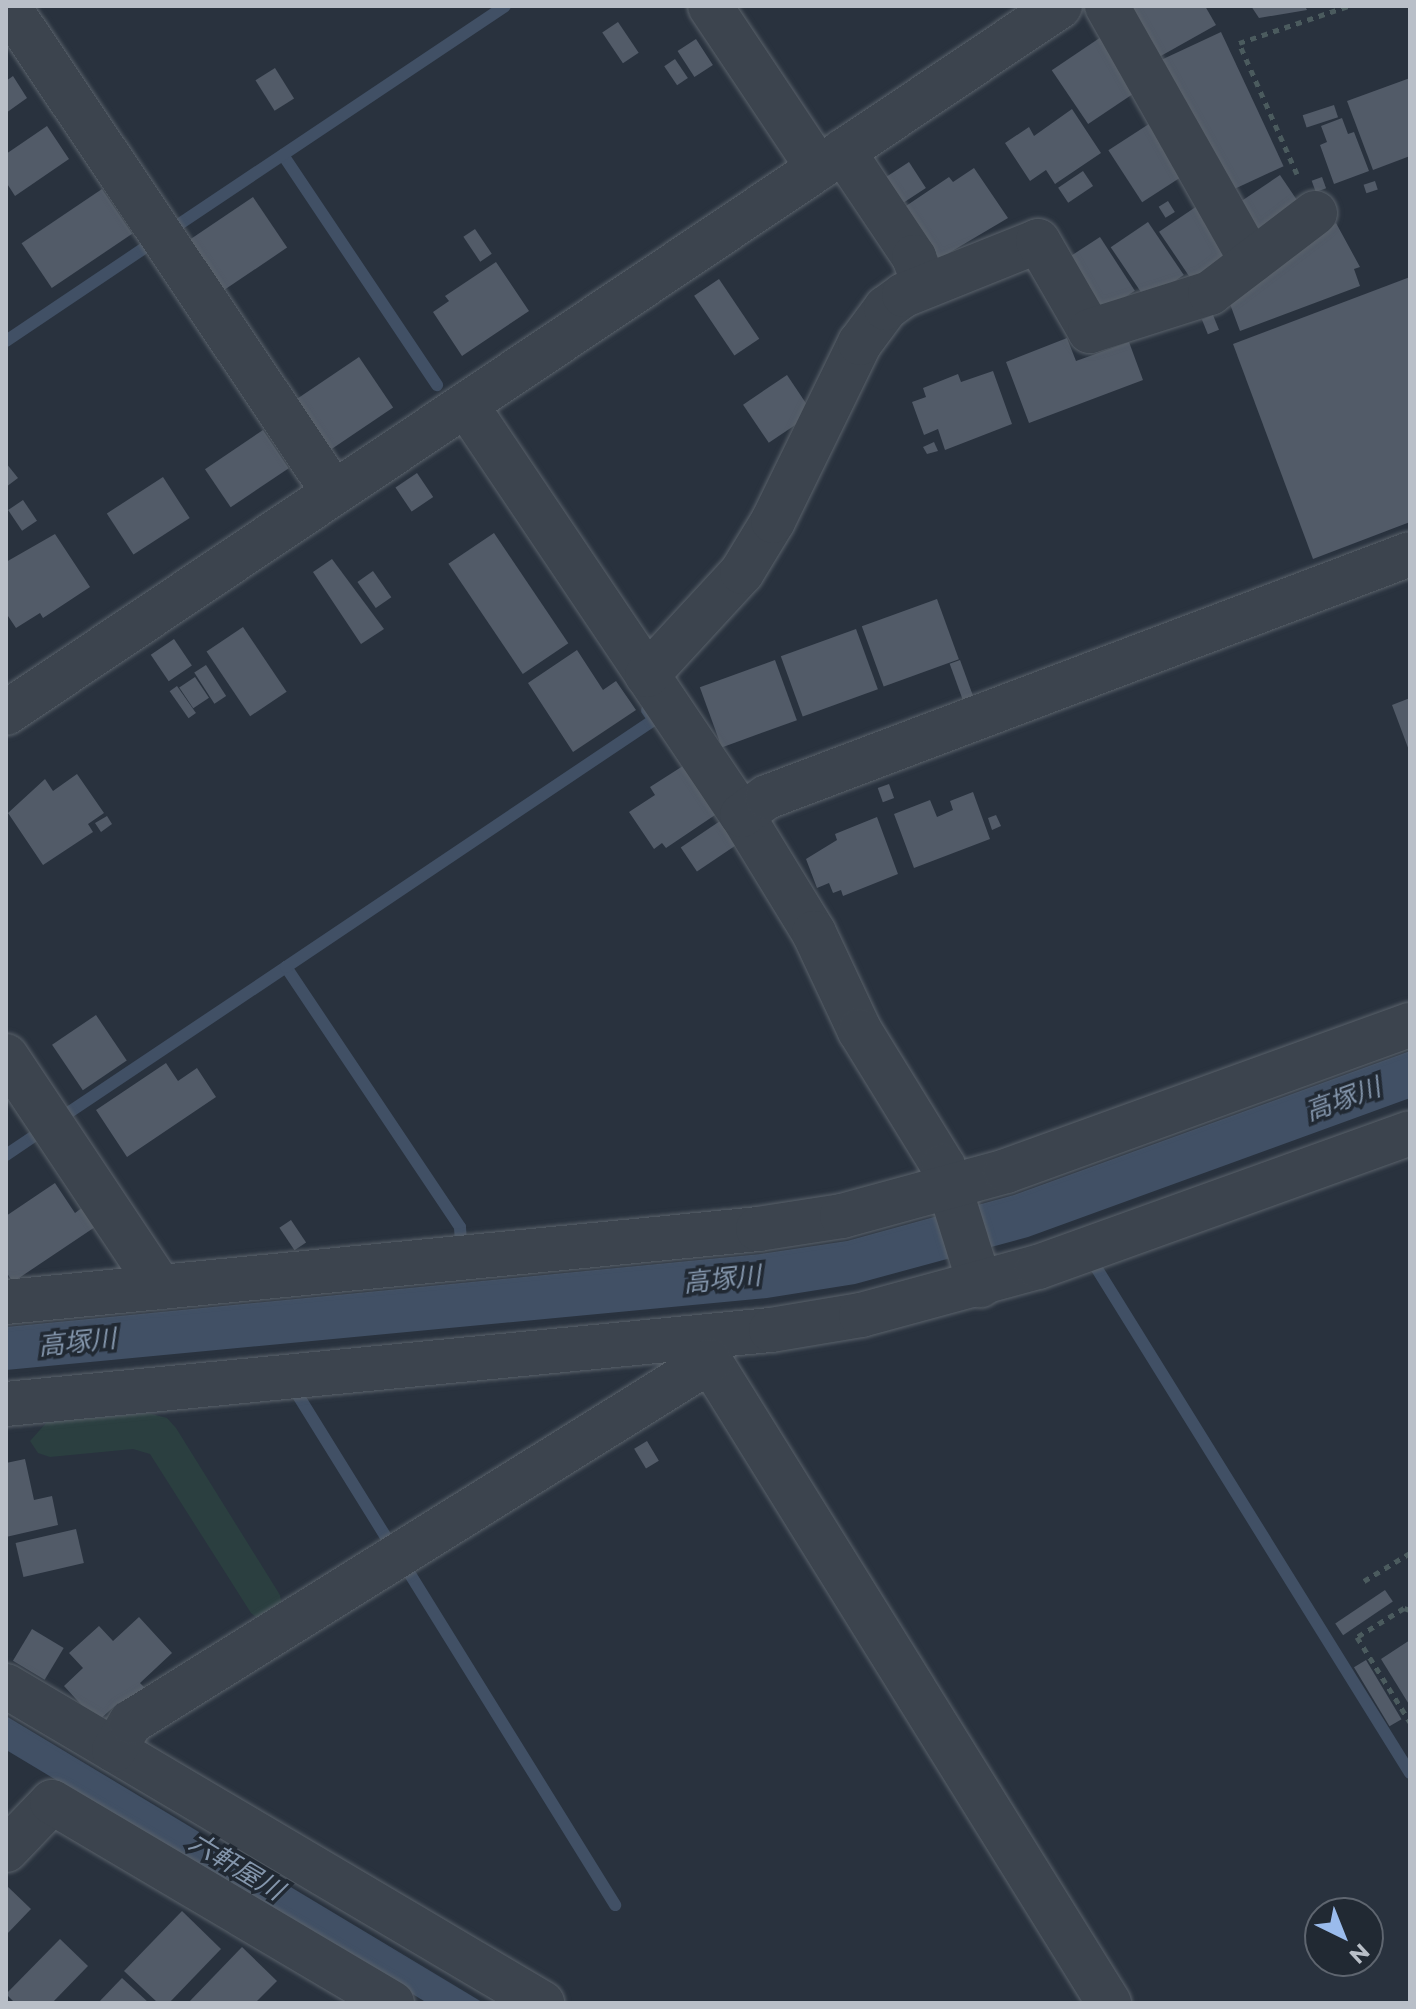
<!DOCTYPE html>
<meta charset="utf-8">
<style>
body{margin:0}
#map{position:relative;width:1416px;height:2009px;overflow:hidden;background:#29323e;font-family:Montserrat,"Noto Sans JP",sans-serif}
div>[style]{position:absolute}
.green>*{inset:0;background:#2b3f40}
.water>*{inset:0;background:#415065;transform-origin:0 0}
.stream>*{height:12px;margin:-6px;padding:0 6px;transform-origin:6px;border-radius:6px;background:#415065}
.building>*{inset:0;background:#525b68;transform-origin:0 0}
.path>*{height:5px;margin-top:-2.5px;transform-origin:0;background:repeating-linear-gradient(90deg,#4b5b5e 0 6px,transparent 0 12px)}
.roads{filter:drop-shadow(0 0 2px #5a626b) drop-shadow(0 0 2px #5a626b)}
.minor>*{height:44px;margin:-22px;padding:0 22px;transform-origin:22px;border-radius:22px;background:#3c444e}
.tertiary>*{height:44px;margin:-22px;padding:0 22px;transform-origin:22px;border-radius:22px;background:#3c444e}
span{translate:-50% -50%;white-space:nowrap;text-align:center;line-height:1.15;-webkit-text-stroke:7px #212933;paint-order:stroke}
.water-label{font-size:26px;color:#8496ac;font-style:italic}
.frame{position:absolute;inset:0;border:8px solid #b9bfc8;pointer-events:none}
.north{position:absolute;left:1304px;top:1897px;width:80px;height:80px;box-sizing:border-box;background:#212933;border:2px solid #5e656f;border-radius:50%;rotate:137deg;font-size:22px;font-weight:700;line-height:32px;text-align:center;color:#b9bfc8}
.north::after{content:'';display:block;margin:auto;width:28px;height:36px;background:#9abbec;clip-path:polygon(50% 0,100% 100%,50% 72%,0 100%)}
</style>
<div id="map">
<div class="green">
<div style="clip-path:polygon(148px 1413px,167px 1418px,176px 1428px,280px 1595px,282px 1608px,261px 1621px,251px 1613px,150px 1454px,133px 1449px,50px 1457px,38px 1453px,30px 1441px,47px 1422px)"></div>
</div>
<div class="water">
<div style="clip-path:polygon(1410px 1051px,1410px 1098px,1028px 1237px,855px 1284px,767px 1298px,6px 1370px,6px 1327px,761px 1254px,847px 1241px,1014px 1195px)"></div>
<div style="left:6px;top:1716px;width:564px;height:29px;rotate:31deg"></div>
</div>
<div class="stream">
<div style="left:283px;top:155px;width:277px;rotate:56.2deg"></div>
<div style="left:175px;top:227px;width:397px;rotate:-33.8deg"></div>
<div style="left:6px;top:341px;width:172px;rotate:-33.9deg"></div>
<div style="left:65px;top:1115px;width:266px;rotate:-33.8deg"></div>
<div style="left:6px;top:1155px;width:40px;rotate:-34deg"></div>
<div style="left:461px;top:1242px;width:15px;rotate:-94deg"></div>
<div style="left:460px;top:1227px;width:313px;rotate:-123.8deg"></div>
<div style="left:286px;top:967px;width:443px;rotate:-33.9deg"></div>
<div style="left:654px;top:720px;width:12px;rotate:-125deg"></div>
<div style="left:1094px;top:1264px;width:599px;rotate:58.17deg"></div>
<div style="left:296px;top:1392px;width:180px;rotate:58.2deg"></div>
<div style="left:405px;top:1566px;width:399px;rotate:58.2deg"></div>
</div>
<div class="building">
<div style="clip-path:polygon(1123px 6px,1205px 6px,1216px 25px,1159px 57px)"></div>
<div style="clip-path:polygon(1251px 6px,1305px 6px,1307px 10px,1259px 18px)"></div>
<div style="left:618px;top:22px;width:37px;height:19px;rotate:56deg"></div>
<div style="left:1221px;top:32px;width:148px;height:68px;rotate:65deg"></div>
<div style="left:1104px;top:35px;width:65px;height:63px;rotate:56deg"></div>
<div style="left:696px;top:39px;width:31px;height:22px;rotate:57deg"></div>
<div style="left:675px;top:59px;width:23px;height:13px;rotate:56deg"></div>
<div style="left:275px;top:68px;width:36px;height:23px;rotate:58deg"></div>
<div style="clip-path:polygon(13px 76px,27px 98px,6px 113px,6px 81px)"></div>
<div style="clip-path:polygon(1410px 78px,1410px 156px,1373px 170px,1347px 101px)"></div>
<div style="left:1334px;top:105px;width:13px;height:33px;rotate:72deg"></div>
<div style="clip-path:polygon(1072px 109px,1101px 153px,1055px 184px,1046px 170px,1030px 181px,1005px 143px,1029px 127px,1034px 136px)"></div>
<div style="clip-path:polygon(1342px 118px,1348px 134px,1354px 132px,1369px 171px,1334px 184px,1320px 145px,1327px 142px,1321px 126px)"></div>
<div style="left:1152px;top:122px;width:62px;height:52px;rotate:57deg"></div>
<div style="clip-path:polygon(47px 126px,69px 159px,15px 196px,6px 182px,6px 154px)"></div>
<div style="left:909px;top:162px;width:31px;height:31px;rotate:57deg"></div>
<div style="clip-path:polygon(974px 168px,1008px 218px,937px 260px,903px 208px,949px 177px,953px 182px)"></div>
<div style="left:1083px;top:171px;width:18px;height:30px;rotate:56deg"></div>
<div style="left:1280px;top:175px;width:36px;height:54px;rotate:56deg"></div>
<div style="left:1322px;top:177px;width:12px;height:11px;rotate:70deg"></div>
<div style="left:1375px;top:181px;width:9px;height:12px;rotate:72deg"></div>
<div style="left:102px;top:189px;width:54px;height:97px;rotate:56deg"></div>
<div style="left:253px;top:197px;width:61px;height:76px;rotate:56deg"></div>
<div style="left:1168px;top:201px;width:13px;height:11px;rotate:58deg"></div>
<div style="left:1203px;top:202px;width:65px;height:53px;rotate:56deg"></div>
<div style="left:1148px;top:222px;width:64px;height:45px;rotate:56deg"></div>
<div style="clip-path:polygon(1336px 223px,1360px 267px,1354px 269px,1360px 286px,1240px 331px,1230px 304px)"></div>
<div style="left:475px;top:229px;width:30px;height:14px;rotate:56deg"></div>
<div style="left:1100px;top:237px;width:64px;height:45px;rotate:57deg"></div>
<div style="clip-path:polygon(496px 262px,529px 311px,462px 356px,433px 312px,449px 301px,445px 296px)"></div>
<div style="clip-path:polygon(1410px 277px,1410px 522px,1313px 559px,1233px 344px)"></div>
<div style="left:719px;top:279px;width:72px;height:30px;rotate:56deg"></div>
<div style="left:1213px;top:315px;width:16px;height:12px;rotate:68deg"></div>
<div style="clip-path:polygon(1067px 338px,1076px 361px,1129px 342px,1143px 380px,1029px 423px,1006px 362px)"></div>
<div style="left:359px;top:357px;width:61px;height:75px;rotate:56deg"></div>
<div style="clip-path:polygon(993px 371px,1012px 424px,945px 450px,938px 429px,924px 435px,912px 402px,926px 397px,923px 388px,958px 374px,961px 382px)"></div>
<div style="left:787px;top:375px;width:46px;height:53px;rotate:56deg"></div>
<div style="left:263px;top:430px;width:46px;height:70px;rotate:56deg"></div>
<div style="clip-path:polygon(934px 442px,938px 451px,927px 454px,923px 447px)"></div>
<div style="clip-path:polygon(6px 463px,18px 478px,6px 487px)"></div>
<div style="left:417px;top:473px;width:29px;height:26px;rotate:56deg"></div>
<div style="left:163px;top:477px;width:49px;height:67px;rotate:57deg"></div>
<div style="left:23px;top:500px;width:25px;height:18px;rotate:56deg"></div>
<div style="left:494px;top:533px;width:133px;height:55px;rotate:56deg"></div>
<div style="clip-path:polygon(55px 534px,90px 587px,43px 618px,40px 613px,16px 628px,6px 613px,6px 562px)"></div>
<div style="clip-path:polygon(332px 559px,384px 629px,361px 644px,313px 572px)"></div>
<div style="left:373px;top:571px;width:32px;height:19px;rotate:55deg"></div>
<div style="left:937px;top:599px;width:64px;height:80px;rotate:70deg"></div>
<div style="left:243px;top:627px;width:78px;height:44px;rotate:56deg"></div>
<div style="left:856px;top:629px;width:64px;height:80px;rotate:70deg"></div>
<div style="left:174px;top:639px;width:32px;height:28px;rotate:56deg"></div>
<div style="clip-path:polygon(577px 650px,603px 690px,616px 681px,636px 710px,573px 752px,528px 683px)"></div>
<div style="left:775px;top:660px;width:64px;height:80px;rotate:70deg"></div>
<div style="left:960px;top:660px;width:38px;height:11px;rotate:70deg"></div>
<div style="left:206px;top:665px;width:37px;height:14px;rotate:57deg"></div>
<div style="left:195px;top:677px;width:25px;height:19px;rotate:56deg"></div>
<div style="left:177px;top:686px;width:33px;height:9px;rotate:55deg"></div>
<div style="clip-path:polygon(1410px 698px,1410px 753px,1392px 705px)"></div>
<div style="clip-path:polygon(686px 764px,718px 813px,666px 848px,662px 843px,654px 849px,629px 812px,655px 795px,650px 787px)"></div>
<div style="clip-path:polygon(77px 774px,104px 813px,88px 824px,93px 832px,43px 865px,8px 813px,45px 779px,53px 791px)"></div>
<div style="left:889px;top:784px;width:15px;height:12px;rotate:70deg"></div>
<div style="clip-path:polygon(973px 792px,990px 839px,914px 868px,894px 814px,930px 800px,937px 817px,953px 810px,950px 801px)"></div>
<div style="clip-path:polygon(996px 815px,1001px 826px,992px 830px,988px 818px)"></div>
<div style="clip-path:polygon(107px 816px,112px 824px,101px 832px,95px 823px)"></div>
<div style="clip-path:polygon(877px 817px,898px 874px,843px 896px,841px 890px,833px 893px,829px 883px,817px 888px,806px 859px,837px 840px,835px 834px)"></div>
<div style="left:723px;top:819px;width:29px;height:51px;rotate:56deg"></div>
<div style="left:96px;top:1015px;width:55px;height:53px;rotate:56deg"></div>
<div style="clip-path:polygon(166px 1063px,178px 1081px,197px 1068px,216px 1097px,127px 1157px,96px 1110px)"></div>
<div style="clip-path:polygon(55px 1183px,75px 1213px,83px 1207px,95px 1227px,13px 1282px,6px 1272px,6px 1216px)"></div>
<div style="left:291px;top:1220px;width:27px;height:14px;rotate:56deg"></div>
<div style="left:647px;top:1441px;width:23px;height:15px;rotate:59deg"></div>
<div style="clip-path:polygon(25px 1459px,34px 1500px,52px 1496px,58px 1525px,6px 1537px,6px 1463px)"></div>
<div style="left:76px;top:1529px;width:35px;height:62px;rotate:77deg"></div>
<div style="left:1385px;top:1590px;width:14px;height:60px;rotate:56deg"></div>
<div style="clip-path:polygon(139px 1617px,172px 1653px,140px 1683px,146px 1689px,124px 1710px,118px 1703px,97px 1722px,64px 1686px,83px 1668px,69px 1653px,99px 1626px,113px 1641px)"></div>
<div style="left:32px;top:1629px;width:37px;height:37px;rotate:31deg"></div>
<div style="clip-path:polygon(1410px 1640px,1410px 1706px,1381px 1659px)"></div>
<div style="left:1366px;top:1660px;width:69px;height:14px;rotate:59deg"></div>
<div style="clip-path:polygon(6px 1885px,31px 1909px,6px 1935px)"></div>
<div style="clip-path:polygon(182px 1911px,221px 1949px,169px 2003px,158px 2003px,124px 1971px)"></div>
<div style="clip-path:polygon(60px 1939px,88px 1966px,52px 2003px,15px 2003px,6px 1994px)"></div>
<div style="clip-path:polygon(242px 1947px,277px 1981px,255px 2003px,188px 2003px)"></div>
<div style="clip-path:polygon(122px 1978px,149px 2003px,98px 2003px)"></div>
</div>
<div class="path">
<div style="left:1297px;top:174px;width:143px;rotate:-113.9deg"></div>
<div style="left:1239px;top:43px;width:115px;rotate:-18.7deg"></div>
<div style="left:1364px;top:1581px;width:54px;rotate:-31.3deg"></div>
<div style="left:1410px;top:1610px;width:6px;rotate:-162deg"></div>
<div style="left:1404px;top:1608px;width:55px;rotate:148.3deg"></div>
<div style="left:1357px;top:1637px;width:100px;rotate:58.1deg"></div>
</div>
<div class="roads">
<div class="minor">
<div style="left:8px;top:6px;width:586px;rotate:56.2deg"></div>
<div style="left:710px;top:6px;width:195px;rotate:56.3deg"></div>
<div style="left:1107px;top:6px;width:293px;rotate:60.5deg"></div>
<div style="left:843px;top:151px;width:128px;rotate:56.2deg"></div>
<div style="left:914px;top:257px;width:29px;rotate:70deg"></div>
<div style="left:466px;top:405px;width:494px;rotate:56.1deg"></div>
<div style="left:742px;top:815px;width:138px;rotate:58.6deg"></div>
<div style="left:814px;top:933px;width:108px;rotate:64.9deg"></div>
<div style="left:860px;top:1031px;width:158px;rotate:58.4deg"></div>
<div style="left:943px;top:1166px;width:125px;rotate:72.7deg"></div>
<div style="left:647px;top:675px;width:140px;rotate:-47.3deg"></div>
<div style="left:742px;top:572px;width:60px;rotate:-58.7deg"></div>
<div style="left:773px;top:521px;width:198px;rotate:-64deg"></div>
<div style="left:860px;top:343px;width:44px;rotate:-53.4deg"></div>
<div style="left:886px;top:308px;width:22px;rotate:-36deg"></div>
<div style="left:904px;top:295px;width:144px;rotate:-21.9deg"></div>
<div style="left:1038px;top:241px;width:104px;rotate:60deg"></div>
<div style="left:1090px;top:331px;width:126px;rotate:-17.6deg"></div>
<div style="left:1210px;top:293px;width:132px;rotate:-37.3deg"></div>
<div style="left:742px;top:815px;width:31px;rotate:-36deg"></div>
<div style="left:767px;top:797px;width:687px;rotate:-20.7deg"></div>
<div style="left:6px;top:1056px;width:278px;rotate:56.3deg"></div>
<div style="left:6px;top:1302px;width:756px;rotate:-5.54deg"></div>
<div style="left:758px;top:1229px;width:85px;rotate:-8.8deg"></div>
<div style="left:842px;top:1216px;width:170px;rotate:-15.3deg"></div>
<div style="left:1006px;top:1171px;width:430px;rotate:-19.9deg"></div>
<div style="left:708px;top:1336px;width:25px;rotate:85deg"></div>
<div style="left:710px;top:1361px;width:756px;rotate:58.14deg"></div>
<div style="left:6px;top:1404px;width:769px;rotate:-5.53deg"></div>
<div style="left:771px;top:1330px;width:91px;rotate:-9.5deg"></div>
<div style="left:861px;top:1315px;width:183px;rotate:-15.2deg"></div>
<div style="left:1038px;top:1267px;width:395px;rotate:-19.8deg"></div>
<div style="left:6px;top:1686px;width:623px;rotate:30.6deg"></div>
<div style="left:114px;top:1750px;width:33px;rotate:-59deg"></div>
<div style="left:131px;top:1722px;width:682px;rotate:-31.94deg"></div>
<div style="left:6px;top:1850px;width:66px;rotate:-46.2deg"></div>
<div style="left:52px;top:1802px;width:395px;rotate:30.6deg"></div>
</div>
<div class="tertiary">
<div style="left:6px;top:713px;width:1269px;rotate:-33.85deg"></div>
</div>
</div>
<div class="water-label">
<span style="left:1343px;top:1100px;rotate:-20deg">高塚川</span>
<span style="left:722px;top:1280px;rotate:-6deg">高塚川</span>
<span style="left:77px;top:1343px;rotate:-6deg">高塚川</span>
<span style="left:236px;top:1867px;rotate:31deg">六軒屋川</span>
</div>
<div class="frame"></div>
<div class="north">N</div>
</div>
